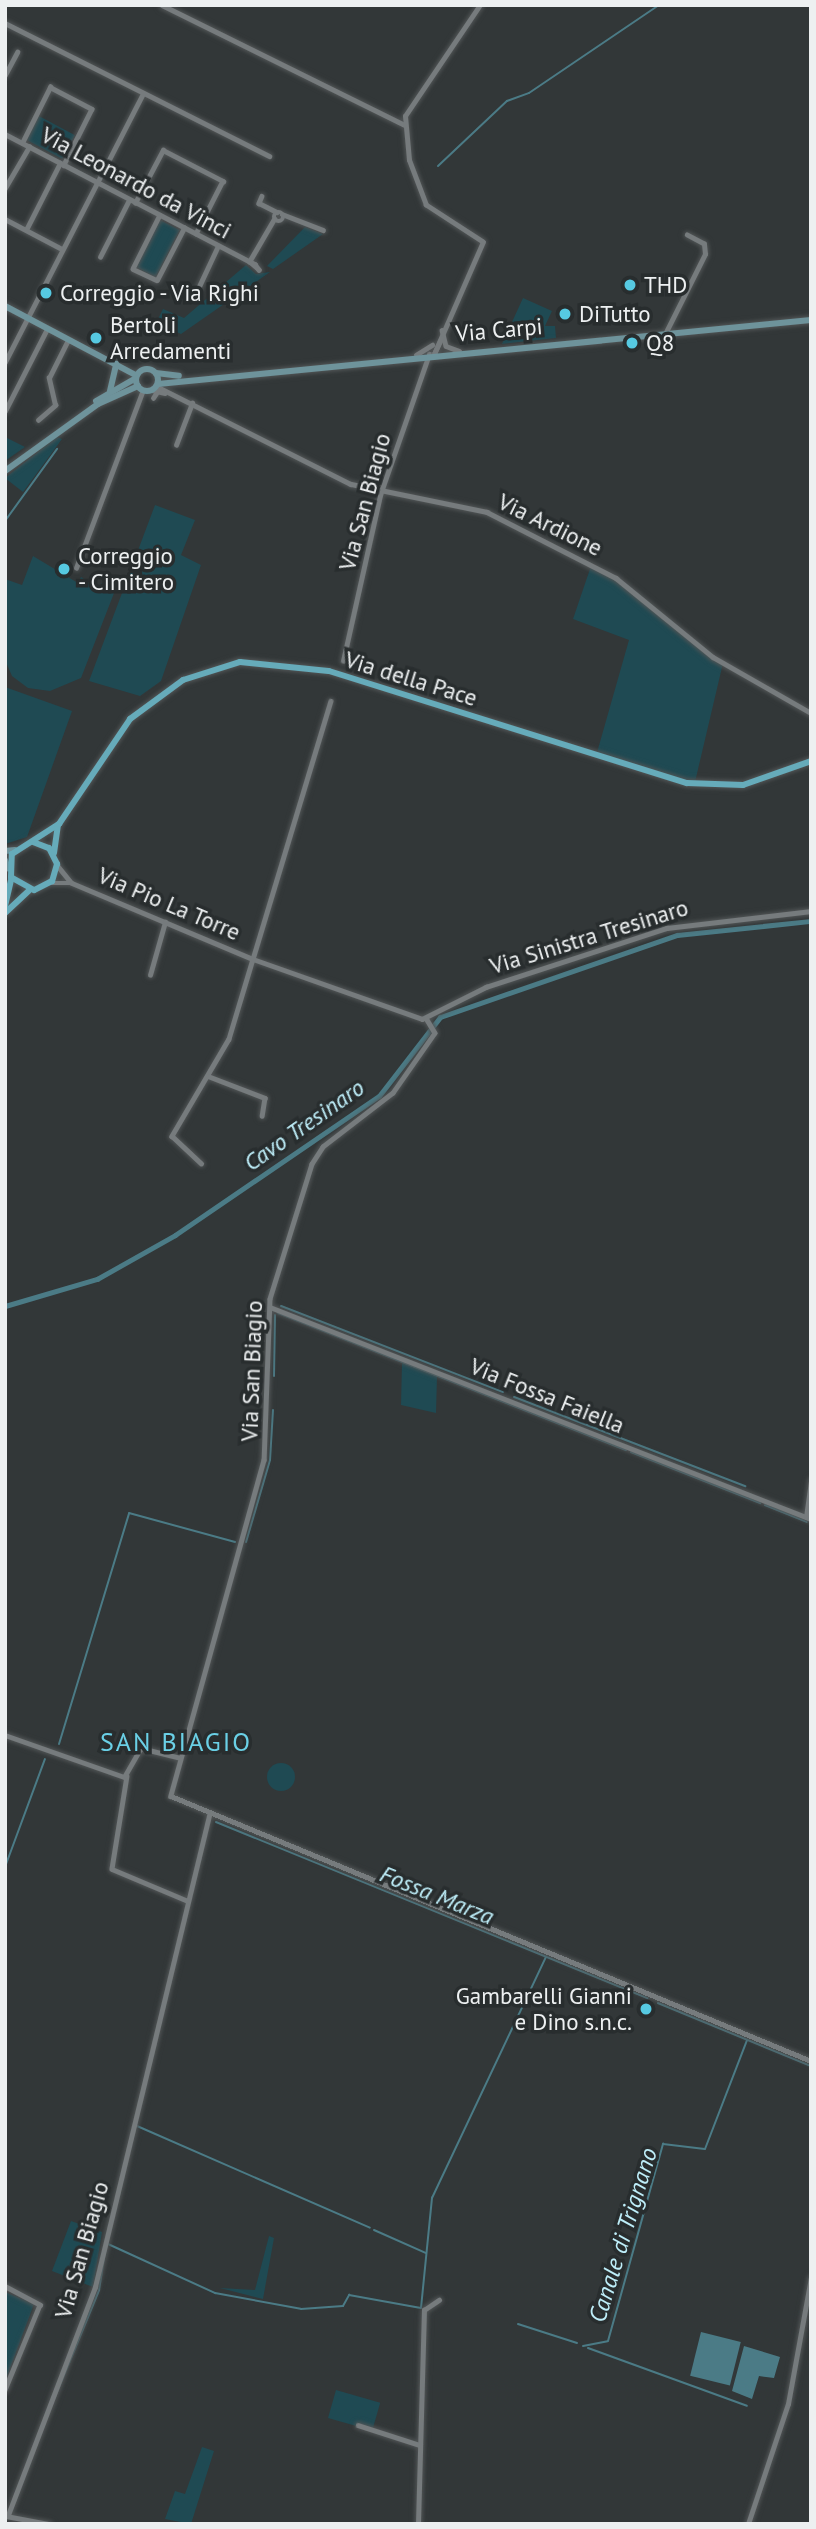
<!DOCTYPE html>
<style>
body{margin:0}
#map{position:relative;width:816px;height:2529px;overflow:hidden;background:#323738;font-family:"PT Sans",sans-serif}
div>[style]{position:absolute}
.green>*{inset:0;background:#1f4a53;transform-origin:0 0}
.round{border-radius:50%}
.water>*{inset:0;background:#4b7b86;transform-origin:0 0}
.stream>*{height:2px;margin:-1px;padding:0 1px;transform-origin:1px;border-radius:1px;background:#4b7b86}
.canal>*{height:5px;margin:-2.5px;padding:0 2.5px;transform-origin:2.5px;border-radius:2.5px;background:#4b7b86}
.roads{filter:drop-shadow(0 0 2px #515556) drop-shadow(0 0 2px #515556)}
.street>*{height:4.5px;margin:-2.25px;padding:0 2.25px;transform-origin:2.25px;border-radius:2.25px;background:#767b7d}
.street>.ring{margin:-2.25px;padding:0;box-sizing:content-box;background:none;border:4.5px solid #767b7d;border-radius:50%}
.secondary>*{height:6px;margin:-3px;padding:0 3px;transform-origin:3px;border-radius:3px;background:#6e939b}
.secondary>.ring{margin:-3px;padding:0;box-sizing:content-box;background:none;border:6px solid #6e939b;border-radius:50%}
.primary>*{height:6px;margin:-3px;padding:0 3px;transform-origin:3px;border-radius:3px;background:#66abba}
.dots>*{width:19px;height:19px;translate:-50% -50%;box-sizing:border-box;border:4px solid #282d2e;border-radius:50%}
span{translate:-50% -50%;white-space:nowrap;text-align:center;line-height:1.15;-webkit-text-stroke:7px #282d2e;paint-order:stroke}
.street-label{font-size:23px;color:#edf0f1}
.poi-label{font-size:23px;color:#edf0f1}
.left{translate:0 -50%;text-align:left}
.right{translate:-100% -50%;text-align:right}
.water-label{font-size:24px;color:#beeef9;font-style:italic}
.quarter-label{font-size:26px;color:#6ad0e6;letter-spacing:2px}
.frame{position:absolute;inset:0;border:7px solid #edf0f1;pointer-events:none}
</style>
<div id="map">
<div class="green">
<div style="left:37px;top:115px;width:43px;height:27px;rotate:28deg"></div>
<div style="left:160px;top:220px;width:22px;height:53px;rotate:27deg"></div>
<div style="clip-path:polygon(305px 227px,323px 234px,273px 269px,267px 266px)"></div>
<div style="clip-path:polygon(246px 265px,256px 274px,270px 272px,181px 334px,156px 323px,163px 309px,184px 318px)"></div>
<div style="clip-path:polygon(523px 298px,552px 311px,545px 326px,555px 326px,556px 338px,502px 344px)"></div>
<div style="clip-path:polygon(5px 437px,25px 447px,5px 461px)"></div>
<div style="clip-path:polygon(57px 437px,62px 439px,23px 492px,5px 478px)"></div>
<div style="clip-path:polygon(155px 505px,195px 520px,181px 555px,201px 565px,161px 681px,140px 696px,89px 681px)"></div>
<div style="clip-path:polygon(33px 556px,78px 583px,81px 577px,99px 589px,102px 583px,116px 588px,81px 678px,50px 691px,28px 688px,12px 676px,5px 660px,5px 579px,22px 585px)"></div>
<div style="clip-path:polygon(591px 566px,627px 584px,723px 663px,695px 782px,596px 756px,629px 640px,573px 619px)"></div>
<div style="clip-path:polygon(5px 687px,72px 711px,27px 837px,5px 844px)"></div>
<div style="clip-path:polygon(402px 1363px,437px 1376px,436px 1413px,401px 1405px)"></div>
<div class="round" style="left:267px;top:1763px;width:28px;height:28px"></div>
<div style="clip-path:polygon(71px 2221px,102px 2232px,93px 2287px,52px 2271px)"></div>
<div style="clip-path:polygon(269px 2236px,274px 2238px,263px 2299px,220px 2288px,255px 2290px)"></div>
<div style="clip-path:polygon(5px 2292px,34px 2304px,5px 2382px)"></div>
<div style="left:336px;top:2390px;width:46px;height:29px;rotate:16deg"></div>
<div style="clip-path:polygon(202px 2447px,214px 2451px,191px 2524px,165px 2519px,175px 2491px,185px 2494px)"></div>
</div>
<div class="water">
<div style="left:701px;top:2332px;width:41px;height:45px;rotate:14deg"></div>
<div style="clip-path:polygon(744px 2346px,780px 2357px,774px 2378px,759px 2376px,752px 2399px,732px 2391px)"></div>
</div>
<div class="stream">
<div style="left:438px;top:166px;width:95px;rotate:-43.3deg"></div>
<div style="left:507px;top:101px;width:23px;rotate:-20deg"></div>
<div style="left:529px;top:93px;width:157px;rotate:-34.1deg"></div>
<div style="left:5px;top:521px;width:89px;rotate:-54.2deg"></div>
<div style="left:281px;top:1306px;width:238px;rotate:21.2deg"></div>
<div style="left:278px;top:1313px;width:374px;rotate:21.5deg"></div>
<div style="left:274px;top:1376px;width:61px;rotate:-89.1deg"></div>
<div style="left:514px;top:1397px;width:248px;rotate:21.1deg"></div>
<div style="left:631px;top:1452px;width:139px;rotate:21.6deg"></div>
<div style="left:765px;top:1505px;width:45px;rotate:22deg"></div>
<div style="left:246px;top:1542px;width:85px;rotate:-73.7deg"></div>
<div style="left:270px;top:1460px;width:50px;rotate:-86.6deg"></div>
<div style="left:59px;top:1744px;width:241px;rotate:-73.1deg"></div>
<div style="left:129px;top:1513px;width:110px;rotate:15.3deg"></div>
<div style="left:216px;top:1822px;width:466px;rotate:22.2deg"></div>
<div style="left:5px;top:1867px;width:115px;rotate:-69.7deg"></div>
<div style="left:658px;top:2003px;width:165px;rotate:22.4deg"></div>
<div style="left:137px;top:2126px;width:254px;rotate:23.6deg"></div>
<div style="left:374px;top:2230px;width:57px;rotate:23.9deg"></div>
<div style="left:108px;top:2244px;width:118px;rotate:24.6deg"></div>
<div style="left:215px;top:2293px;width:87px;rotate:10.5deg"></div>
<div style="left:301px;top:2309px;width:42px;rotate:-4.1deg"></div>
<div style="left:343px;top:2306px;width:13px;rotate:-61deg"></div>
<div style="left:349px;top:2295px;width:73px;rotate:10.2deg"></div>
<div style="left:421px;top:2308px;width:111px;rotate:-84.3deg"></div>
<div style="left:432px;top:2198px;width:267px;rotate:-64.7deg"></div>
<div style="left:518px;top:2324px;width:62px;rotate:17.9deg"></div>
<div style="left:583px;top:2346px;width:25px;rotate:-11deg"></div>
<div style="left:608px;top:2341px;width:205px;rotate:-74.4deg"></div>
<div style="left:663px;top:2144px;width:42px;rotate:6.8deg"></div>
<div style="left:705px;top:2149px;width:117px;rotate:-68.9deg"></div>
<div style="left:588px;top:2348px;width:169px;rotate:20deg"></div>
<div style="left:55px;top:2397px;width:116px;rotate:-67.6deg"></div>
<div style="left:99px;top:2290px;width:32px;rotate:-81deg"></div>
</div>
<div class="canal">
<div style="left:5px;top:1306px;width:96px;rotate:-16.4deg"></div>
<div style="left:97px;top:1279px;width:90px;rotate:-29.4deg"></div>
<div style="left:175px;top:1235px;width:247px;rotate:-34.3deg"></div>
<div style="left:379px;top:1096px;width:100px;rotate:-52.3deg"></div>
<div style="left:440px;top:1017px;width:251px;rotate:-19.1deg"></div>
<div style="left:677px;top:935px;width:135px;rotate:-6deg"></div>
</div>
<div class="roads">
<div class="street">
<div style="left:162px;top:5px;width:271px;rotate:26.3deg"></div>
<div style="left:5px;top:23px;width:296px;rotate:26.7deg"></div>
<div style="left:5px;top:75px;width:26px;rotate:-62deg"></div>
<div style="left:5px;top:134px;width:282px;rotate:27.5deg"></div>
<div style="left:255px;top:264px;width:7px;rotate:56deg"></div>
<div style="left:259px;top:270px;width:11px;rotate:-139deg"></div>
<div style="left:22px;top:143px;width:63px;rotate:-63.4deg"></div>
<div style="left:50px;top:87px;width:47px;rotate:27.6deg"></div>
<div style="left:92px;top:109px;width:63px;rotate:116.6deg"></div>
<div style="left:5px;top:188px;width:48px;rotate:-59.7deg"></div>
<div style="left:262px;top:196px;width:8px;rotate:113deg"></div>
<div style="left:259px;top:203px;width:20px;rotate:27deg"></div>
<div style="left:135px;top:203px;width:60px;rotate:-62.2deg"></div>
<div style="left:163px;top:150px;width:68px;rotate:27.3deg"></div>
<div style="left:223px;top:181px;width:59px;rotate:117deg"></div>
<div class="ring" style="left:274px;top:212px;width:5.5px;height:5.5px"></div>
<div style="left:282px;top:214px;width:44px;rotate:21.3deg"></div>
<div style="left:160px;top:215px;width:60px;rotate:116.6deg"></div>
<div style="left:133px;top:269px;width:26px;rotate:25deg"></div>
<div style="left:157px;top:280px;width:59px;rotate:-62.6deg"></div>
<div style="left:5px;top:219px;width:64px;rotate:27.8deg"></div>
<div style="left:26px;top:230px;width:75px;rotate:-63.1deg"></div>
<div style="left:100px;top:257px;width:64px;rotate:-63deg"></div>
<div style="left:249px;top:262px;width:50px;rotate:-59.8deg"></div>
<div style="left:195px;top:295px;width:54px;rotate:-64.9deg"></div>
<div style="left:442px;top:330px;width:16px;rotate:76deg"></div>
<div style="left:446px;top:346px;width:14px;rotate:21deg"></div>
<div style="left:666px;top:332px;width:87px;rotate:-63.4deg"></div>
<div style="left:705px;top:254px;width:10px;rotate:-96deg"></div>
<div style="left:704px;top:244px;width:19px;rotate:-152deg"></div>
<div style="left:434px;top:354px;width:122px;rotate:-66.4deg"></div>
<div style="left:483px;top:242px;width:68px;rotate:-147deg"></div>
<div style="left:426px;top:205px;width:48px;rotate:-110.7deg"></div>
<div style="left:409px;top:160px;width:44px;rotate:-95.2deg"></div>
<div style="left:405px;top:116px;width:134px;rotate:-56deg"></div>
<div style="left:434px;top:354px;width:17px;rotate:-65deg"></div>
<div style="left:416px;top:355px;width:19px;rotate:-32deg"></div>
<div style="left:5px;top:362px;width:302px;rotate:-62.8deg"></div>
<div style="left:156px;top:386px;width:218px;rotate:26.7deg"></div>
<div style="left:351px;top:484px;width:139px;rotate:11.6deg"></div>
<div style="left:487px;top:512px;width:145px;rotate:27.1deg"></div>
<div style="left:616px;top:578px;width:125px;rotate:39.2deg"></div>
<div style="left:713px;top:657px;width:113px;rotate:29.7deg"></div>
<div style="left:152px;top:390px;width:13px;rotate:13deg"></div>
<div style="left:153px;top:398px;width:7px;rotate:-56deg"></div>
<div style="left:5px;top:411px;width:92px;rotate:-62.9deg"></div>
<div style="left:38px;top:420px;width:23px;rotate:-41deg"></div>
<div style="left:55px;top:405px;width:28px;rotate:-103deg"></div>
<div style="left:49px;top:378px;width:42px;rotate:-63.4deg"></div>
<div style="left:176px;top:445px;width:45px;rotate:-69.1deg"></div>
<div style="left:76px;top:568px;width:190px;rotate:-69.4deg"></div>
<div style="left:343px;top:661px;width:170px;rotate:-77.4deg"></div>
<div style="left:380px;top:495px;width:149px;rotate:-70.8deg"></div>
<div style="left:331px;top:701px;width:270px;rotate:106.8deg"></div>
<div style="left:253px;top:959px;width:179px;rotate:19.5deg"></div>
<div style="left:422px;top:1019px;width:72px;rotate:-26.6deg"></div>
<div style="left:486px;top:987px;width:190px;rotate:-18.1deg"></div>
<div style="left:667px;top:928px;width:145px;rotate:-6.7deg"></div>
<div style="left:57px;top:865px;width:22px;rotate:51deg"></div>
<div style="left:52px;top:883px;width:20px"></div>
<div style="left:72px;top:883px;width:196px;rotate:22.8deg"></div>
<div style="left:253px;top:959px;width:84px;rotate:106.7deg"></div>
<div style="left:229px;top:1039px;width:113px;rotate:120.4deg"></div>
<div style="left:172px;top:1136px;width:40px;rotate:43deg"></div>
<div style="left:150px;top:975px;width:55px;rotate:-74.2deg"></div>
<div style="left:426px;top:1018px;width:17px;rotate:59deg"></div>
<div style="left:435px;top:1033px;width:73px;rotate:125deg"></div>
<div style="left:393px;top:1093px;width:88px;rotate:142.4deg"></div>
<div style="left:323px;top:1147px;width:20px;rotate:123deg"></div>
<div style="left:312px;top:1164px;width:141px;rotate:107.3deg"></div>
<div style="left:270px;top:1299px;width:161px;rotate:92.1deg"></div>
<div style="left:264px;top:1460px;width:349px;rotate:105.5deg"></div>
<div style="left:171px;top:1796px;width:693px;rotate:22.49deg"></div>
<div style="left:208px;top:1076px;width:61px;rotate:21.1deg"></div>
<div style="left:265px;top:1098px;width:18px;rotate:99deg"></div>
<div style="left:270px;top:1307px;width:581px;rotate:21.4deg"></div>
<div style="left:806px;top:1517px;width:37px;rotate:-82deg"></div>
<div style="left:5px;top:1735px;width:126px;rotate:19.4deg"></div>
<div style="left:124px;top:1777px;width:34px;rotate:-60deg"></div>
<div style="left:141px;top:1748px;width:38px;rotate:14deg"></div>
<div style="left:127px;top:1776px;width:94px;rotate:99.2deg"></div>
<div style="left:112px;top:1869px;width:82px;rotate:22.8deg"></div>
<div style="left:5px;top:2286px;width:40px;rotate:28deg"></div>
<div style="left:40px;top:2305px;width:92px;rotate:112.4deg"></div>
<div style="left:358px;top:2425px;width:65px;rotate:17.9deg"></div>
<div style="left:8px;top:2515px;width:244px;rotate:-69.1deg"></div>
<div style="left:95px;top:2287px;width:486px;rotate:-76.4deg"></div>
<div style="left:6px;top:2516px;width:44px;rotate:10.5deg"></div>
<div style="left:418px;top:2524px;width:214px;rotate:-88.4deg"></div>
<div style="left:424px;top:2310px;width:18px;rotate:-34deg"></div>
<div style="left:748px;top:2524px;width:126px;rotate:-71.6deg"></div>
<div style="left:788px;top:2404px;width:128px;rotate:-79.7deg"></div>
</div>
<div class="secondary">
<div style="left:5px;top:306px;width:149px;rotate:27.9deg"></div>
<div class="ring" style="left:136px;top:369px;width:16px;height:16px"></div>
<div style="left:156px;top:373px;width:23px;rotate:7deg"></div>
<div style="left:158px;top:384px;width:656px;rotate:-5.6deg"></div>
<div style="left:110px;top:391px;width:28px;rotate:-77deg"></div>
<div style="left:96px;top:401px;width:46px;rotate:-29.9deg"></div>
<div style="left:5px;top:471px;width:115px;rotate:-35.8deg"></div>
<div style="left:98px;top:404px;width:44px;rotate:-24.2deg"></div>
<div style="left:5px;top:851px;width:10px;rotate:-6deg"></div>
<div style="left:5px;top:860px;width:9px;rotate:69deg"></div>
</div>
<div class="primary">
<div style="left:33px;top:842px;width:17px;rotate:21deg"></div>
<div style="left:49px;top:848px;width:18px;rotate:63deg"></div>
<div style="left:57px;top:864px;width:18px;rotate:106deg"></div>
<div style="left:52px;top:881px;width:20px;rotate:153deg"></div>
<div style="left:34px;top:890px;width:26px;rotate:-151deg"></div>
<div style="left:11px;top:877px;width:23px;rotate:-88deg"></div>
<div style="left:12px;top:854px;width:56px;rotate:-32.6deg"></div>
<div style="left:59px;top:824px;width:127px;rotate:-55.9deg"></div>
<div style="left:130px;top:719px;width:66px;rotate:-36.3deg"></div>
<div style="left:183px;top:680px;width:60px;rotate:-17.5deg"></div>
<div style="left:240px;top:662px;width:89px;rotate:5.8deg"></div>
<div style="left:329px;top:671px;width:375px;rotate:17.4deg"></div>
<div style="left:687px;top:783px;width:56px;rotate:2deg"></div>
<div style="left:743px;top:785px;width:72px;rotate:-19.4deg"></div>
<div style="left:54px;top:853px;width:27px;rotate:-82deg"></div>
<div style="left:5px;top:906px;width:28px;rotate:-77deg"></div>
<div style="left:5px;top:913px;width:34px;rotate:-43deg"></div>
</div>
</div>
<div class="dots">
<div style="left:630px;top:285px;background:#56c9e1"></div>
<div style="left:46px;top:293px;background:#56c9e1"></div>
<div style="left:565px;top:314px;background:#56c9e1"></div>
<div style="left:96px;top:338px;background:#56c9e1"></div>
<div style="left:632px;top:343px;background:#56c9e1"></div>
<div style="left:64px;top:569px;background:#56c9e1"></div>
<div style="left:646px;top:2009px;background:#56c9e1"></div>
</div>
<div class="street-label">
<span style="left:136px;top:183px;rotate:28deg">Via Leonardo da Vinci</span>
<span style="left:499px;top:330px;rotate:-5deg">Via Carpi</span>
<span style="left:365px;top:502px;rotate:-75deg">Via San Biagio</span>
<span style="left:550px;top:525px;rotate:26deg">Via Ardione</span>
<span style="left:411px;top:679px;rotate:17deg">Via della Pace</span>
<span style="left:169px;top:904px;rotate:23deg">Via Pio La Torre</span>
<span style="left:589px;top:937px;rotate:-17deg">Via Sinistra Tresinaro</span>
<span style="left:252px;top:1371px;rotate:-88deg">Via San Biagio</span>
<span style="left:547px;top:1396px;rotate:22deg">Via Fossa Faiella</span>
<span style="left:82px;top:2250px;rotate:-74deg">Via San Biagio</span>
</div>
<div class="poi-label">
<span class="left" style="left:644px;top:285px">THD</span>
<span class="left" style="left:60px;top:293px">Correggio - Via Righi</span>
<span class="left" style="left:579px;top:314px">DiTutto</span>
<span class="left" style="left:110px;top:338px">Bertoli<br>Arredamenti</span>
<span class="left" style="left:646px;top:343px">Q8</span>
<span class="left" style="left:78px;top:569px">Correggio<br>- Cimitero</span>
<span class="right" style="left:632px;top:2009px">Gambarelli Gianni<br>e Dino s.n.c.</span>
</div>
<div class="water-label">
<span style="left:304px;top:1125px;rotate:-35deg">Cavo Tresinaro</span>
<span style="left:437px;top:1895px;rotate:22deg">Fossa Marza</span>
<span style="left:623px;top:2235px;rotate:-73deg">Canale di Trignano</span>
</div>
<div class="quarter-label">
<span style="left:176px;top:1742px">SAN BIAGIO</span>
</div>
<div class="frame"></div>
</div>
